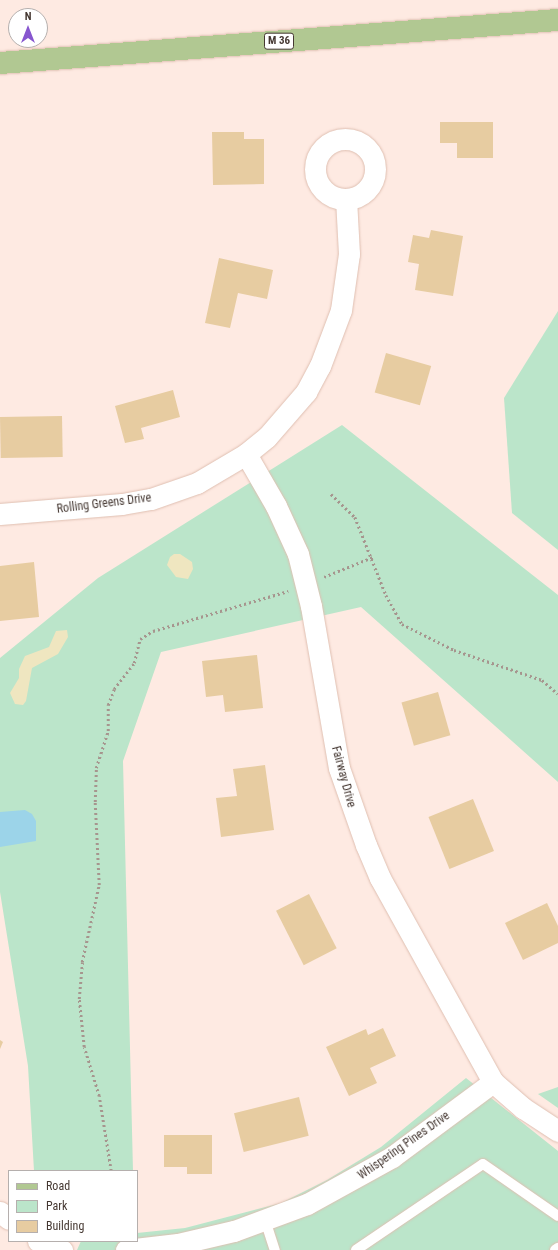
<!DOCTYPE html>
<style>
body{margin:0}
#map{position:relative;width:558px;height:1250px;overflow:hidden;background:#feeae2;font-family:"Roboto Condensed",sans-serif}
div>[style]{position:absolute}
.green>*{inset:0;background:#bbe5ca}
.sand>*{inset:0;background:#efe6c0}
.water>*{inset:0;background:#9cd4e9}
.building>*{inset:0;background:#e7cca1;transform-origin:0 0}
.path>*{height:2.5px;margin-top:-1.25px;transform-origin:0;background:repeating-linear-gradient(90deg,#a6958e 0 2px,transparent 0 5px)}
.roads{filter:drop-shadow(0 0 1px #dfbfb1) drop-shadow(0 0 1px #dfbfb1)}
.service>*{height:10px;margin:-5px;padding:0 5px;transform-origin:5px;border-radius:5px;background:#fff}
.minor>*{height:21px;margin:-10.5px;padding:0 10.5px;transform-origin:10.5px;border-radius:10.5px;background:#fff}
.minor>.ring{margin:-10.5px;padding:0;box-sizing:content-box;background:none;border:21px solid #fff;border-radius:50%}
.primary>*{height:22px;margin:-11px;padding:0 11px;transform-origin:11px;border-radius:11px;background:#b1c892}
span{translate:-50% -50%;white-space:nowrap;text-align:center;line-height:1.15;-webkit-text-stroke:3px #fff;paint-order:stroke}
.shield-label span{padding:1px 3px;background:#fff;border:1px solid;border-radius:3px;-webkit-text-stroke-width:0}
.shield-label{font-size:11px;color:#453832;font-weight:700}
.street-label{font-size:12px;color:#453832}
.legend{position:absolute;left:8px;top:1170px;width:130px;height:72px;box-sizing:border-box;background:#fff;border:1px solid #b5afad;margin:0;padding:5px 7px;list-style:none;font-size:12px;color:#453832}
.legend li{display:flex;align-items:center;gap:8px;height:20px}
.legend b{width:20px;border:1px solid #b5afad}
.north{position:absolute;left:8px;top:8px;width:40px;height:40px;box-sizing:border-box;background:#fff;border:1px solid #b5afad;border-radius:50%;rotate:0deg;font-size:11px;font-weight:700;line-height:16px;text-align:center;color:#453832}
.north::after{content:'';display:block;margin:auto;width:14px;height:18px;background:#8756cf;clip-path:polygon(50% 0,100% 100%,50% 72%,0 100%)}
</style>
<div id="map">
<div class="green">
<div style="clip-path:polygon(558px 311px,558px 550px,512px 513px,504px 398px)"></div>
<div style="clip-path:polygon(342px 425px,558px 595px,558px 782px,361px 607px,161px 652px,123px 761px,133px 1171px,34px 1171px,28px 1066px,0 892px,0 658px,98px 578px)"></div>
<div style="clip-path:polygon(466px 1078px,558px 1151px,558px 1250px,77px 1250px,81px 1241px,137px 1241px,137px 1233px,185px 1228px,281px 1203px,327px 1180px,381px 1147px)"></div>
<div style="clip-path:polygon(558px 1087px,558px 1108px,538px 1094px)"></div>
</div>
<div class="sand">
<div style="clip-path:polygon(174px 554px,180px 554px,192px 562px,193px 569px,188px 579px,176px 577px,167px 565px,170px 557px)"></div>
<div style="clip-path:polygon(67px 630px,68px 637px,58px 654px,32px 668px,26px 701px,23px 705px,15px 704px,10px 693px,19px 678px,19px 669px,25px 656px,49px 647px,56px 631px)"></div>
</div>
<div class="water">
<div style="clip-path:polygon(25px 810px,32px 814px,36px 821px,36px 841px,0 847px,0 812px)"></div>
</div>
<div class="building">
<div style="clip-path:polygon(440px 122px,493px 122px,493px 158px,457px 158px,457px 143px,440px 143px)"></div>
<div style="clip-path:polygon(212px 132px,244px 132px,244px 139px,264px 139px,264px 184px,213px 185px)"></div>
<div style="clip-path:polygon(431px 230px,463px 236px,453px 296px,415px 290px,419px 264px,408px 262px,413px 235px,429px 238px)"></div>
<div style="clip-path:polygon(219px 258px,273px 270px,267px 299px,238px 293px,230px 328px,205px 323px)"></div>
<div style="left:386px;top:353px;width:47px;height:41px;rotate:16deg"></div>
<div style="clip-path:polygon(173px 390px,180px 417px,141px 428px,144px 439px,125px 443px,115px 406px)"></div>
<div style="left:62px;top:416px;width:41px;height:62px;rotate:89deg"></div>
<div style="clip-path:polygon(34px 562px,39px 617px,0 621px,0 566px)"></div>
<div style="clip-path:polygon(257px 655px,263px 708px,225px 712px,223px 695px,206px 697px,202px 661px)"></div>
<div style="left:438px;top:692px;width:45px;height:38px;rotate:74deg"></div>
<div style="clip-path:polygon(265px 765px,274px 830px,221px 837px,216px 798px,237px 796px,233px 769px)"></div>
<div style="left:473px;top:799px;width:56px;height:48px;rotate:68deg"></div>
<div style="left:309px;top:894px;width:61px;height:37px;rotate:63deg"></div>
<div style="clip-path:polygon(547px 903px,558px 926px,558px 943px,523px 960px,505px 923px)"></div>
<div style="clip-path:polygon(383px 1028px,396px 1056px,370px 1068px,377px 1083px,349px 1096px,326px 1047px,366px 1029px,368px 1035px)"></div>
<div style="clip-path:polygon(0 1040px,3px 1042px,0 1049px)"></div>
<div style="left:299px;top:1097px;width:40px;height:67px;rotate:76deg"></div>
<div style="clip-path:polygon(164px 1135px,212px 1135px,212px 1174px,187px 1174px,187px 1167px,164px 1167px)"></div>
</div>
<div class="path">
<div style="left:331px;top:494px;width:33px;rotate:44deg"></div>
<div style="left:355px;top:517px;width:84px;rotate:68.3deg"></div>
<div style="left:386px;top:595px;width:33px;rotate:61deg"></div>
<div style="left:402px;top:624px;width:58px;rotate:26.6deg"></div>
<div style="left:454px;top:650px;width:93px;rotate:18.8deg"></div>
<div style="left:542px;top:680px;width:21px;rotate:41deg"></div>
<div style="left:324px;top:577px;width:53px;rotate:-22.2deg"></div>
<div style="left:111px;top:1171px;width:76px;rotate:-99.1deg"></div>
<div style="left:99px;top:1096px;width:51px;rotate:-107deg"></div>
<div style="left:84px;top:1047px;width:48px;rotate:-95.9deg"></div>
<div style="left:79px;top:999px;width:37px;rotate:-85deg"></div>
<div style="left:82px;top:962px;width:79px;rotate:-77.6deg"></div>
<div style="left:99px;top:885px;width:83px;rotate:-92.8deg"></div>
<div style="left:95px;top:802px;width:34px;rotate:-88deg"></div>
<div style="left:96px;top:768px;width:39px;rotate:-72deg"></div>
<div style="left:108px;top:731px;width:26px;rotate:-90deg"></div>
<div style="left:108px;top:705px;width:17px;rotate:-69deg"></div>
<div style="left:114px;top:689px;width:33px;rotate:-52deg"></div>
<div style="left:134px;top:663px;width:25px;rotate:-76deg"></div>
<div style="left:140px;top:639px;width:15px;rotate:-32deg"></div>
<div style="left:153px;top:631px;width:141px;rotate:-16.5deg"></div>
</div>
<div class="roads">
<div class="service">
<div style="left:265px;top:1220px;width:32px;rotate:72deg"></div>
<div style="left:356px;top:1250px;width:153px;rotate:-34.1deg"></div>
<div style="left:483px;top:1164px;width:91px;rotate:34.7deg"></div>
<div style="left:555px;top:1250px;width:4px;rotate:-34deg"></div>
</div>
<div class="minor">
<div class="ring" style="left:315px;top:139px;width:39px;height:39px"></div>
<div style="left:246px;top:454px;width:60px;rotate:60deg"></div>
<div style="left:276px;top:506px;width:53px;rotate:65.4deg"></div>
<div style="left:298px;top:554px;width:54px;rotate:76deg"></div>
<div style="left:311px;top:606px;width:164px;rotate:80.2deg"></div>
<div style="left:339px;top:768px;width:82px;rotate:70.7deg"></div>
<div style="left:366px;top:845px;width:36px;rotate:67deg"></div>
<div style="left:380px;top:878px;width:233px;rotate:61deg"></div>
<div style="left:493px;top:1082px;width:40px;rotate:41deg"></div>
<div style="left:523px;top:1108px;width:42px;rotate:33.3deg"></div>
<div style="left:0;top:514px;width:122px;rotate:-4.7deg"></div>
<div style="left:122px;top:504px;width:29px;rotate:-10deg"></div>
<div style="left:151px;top:499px;width:49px;rotate:-19.2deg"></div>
<div style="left:197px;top:483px;width:57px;rotate:-30.6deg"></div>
<div style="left:246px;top:454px;width:27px;rotate:-39deg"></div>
<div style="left:267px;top:437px;width:60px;rotate:-49.1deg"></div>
<div style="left:306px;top:392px;width:30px;rotate:-62deg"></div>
<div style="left:320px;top:366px;width:60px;rotate:-69.4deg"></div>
<div style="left:341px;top:310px;width:57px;rotate:-81.9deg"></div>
<div style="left:349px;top:254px;width:55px;rotate:-93.1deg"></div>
<div style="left:0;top:1212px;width:11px;rotate:38deg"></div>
<div style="left:38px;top:1241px;width:26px;rotate:21deg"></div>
<div style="left:126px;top:1250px;width:52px;rotate:-6.6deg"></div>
<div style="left:178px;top:1244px;width:57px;rotate:-13.1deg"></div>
<div style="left:234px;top:1231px;width:78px;rotate:-20.3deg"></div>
<div style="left:307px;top:1204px;width:97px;rotate:-28.9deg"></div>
<div style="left:392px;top:1157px;width:126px;rotate:-36.6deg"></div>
</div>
<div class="primary">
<div style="left:0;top:63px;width:560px;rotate:-4.41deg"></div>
</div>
</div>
<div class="shield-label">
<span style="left:279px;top:41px">M 36</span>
</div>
<div class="street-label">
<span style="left:104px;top:504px;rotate:-7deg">Rolling Greens Drive</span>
<span style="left:343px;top:777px;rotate:75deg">Fairway Drive</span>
<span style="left:404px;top:1146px;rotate:-35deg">Whispering Pines Drive</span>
</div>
<ul class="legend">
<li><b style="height:5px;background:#b1c892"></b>Road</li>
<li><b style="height:11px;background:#bbe5ca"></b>Park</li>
<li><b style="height:11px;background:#e7cca1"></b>Building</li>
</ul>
<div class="north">N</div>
</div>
